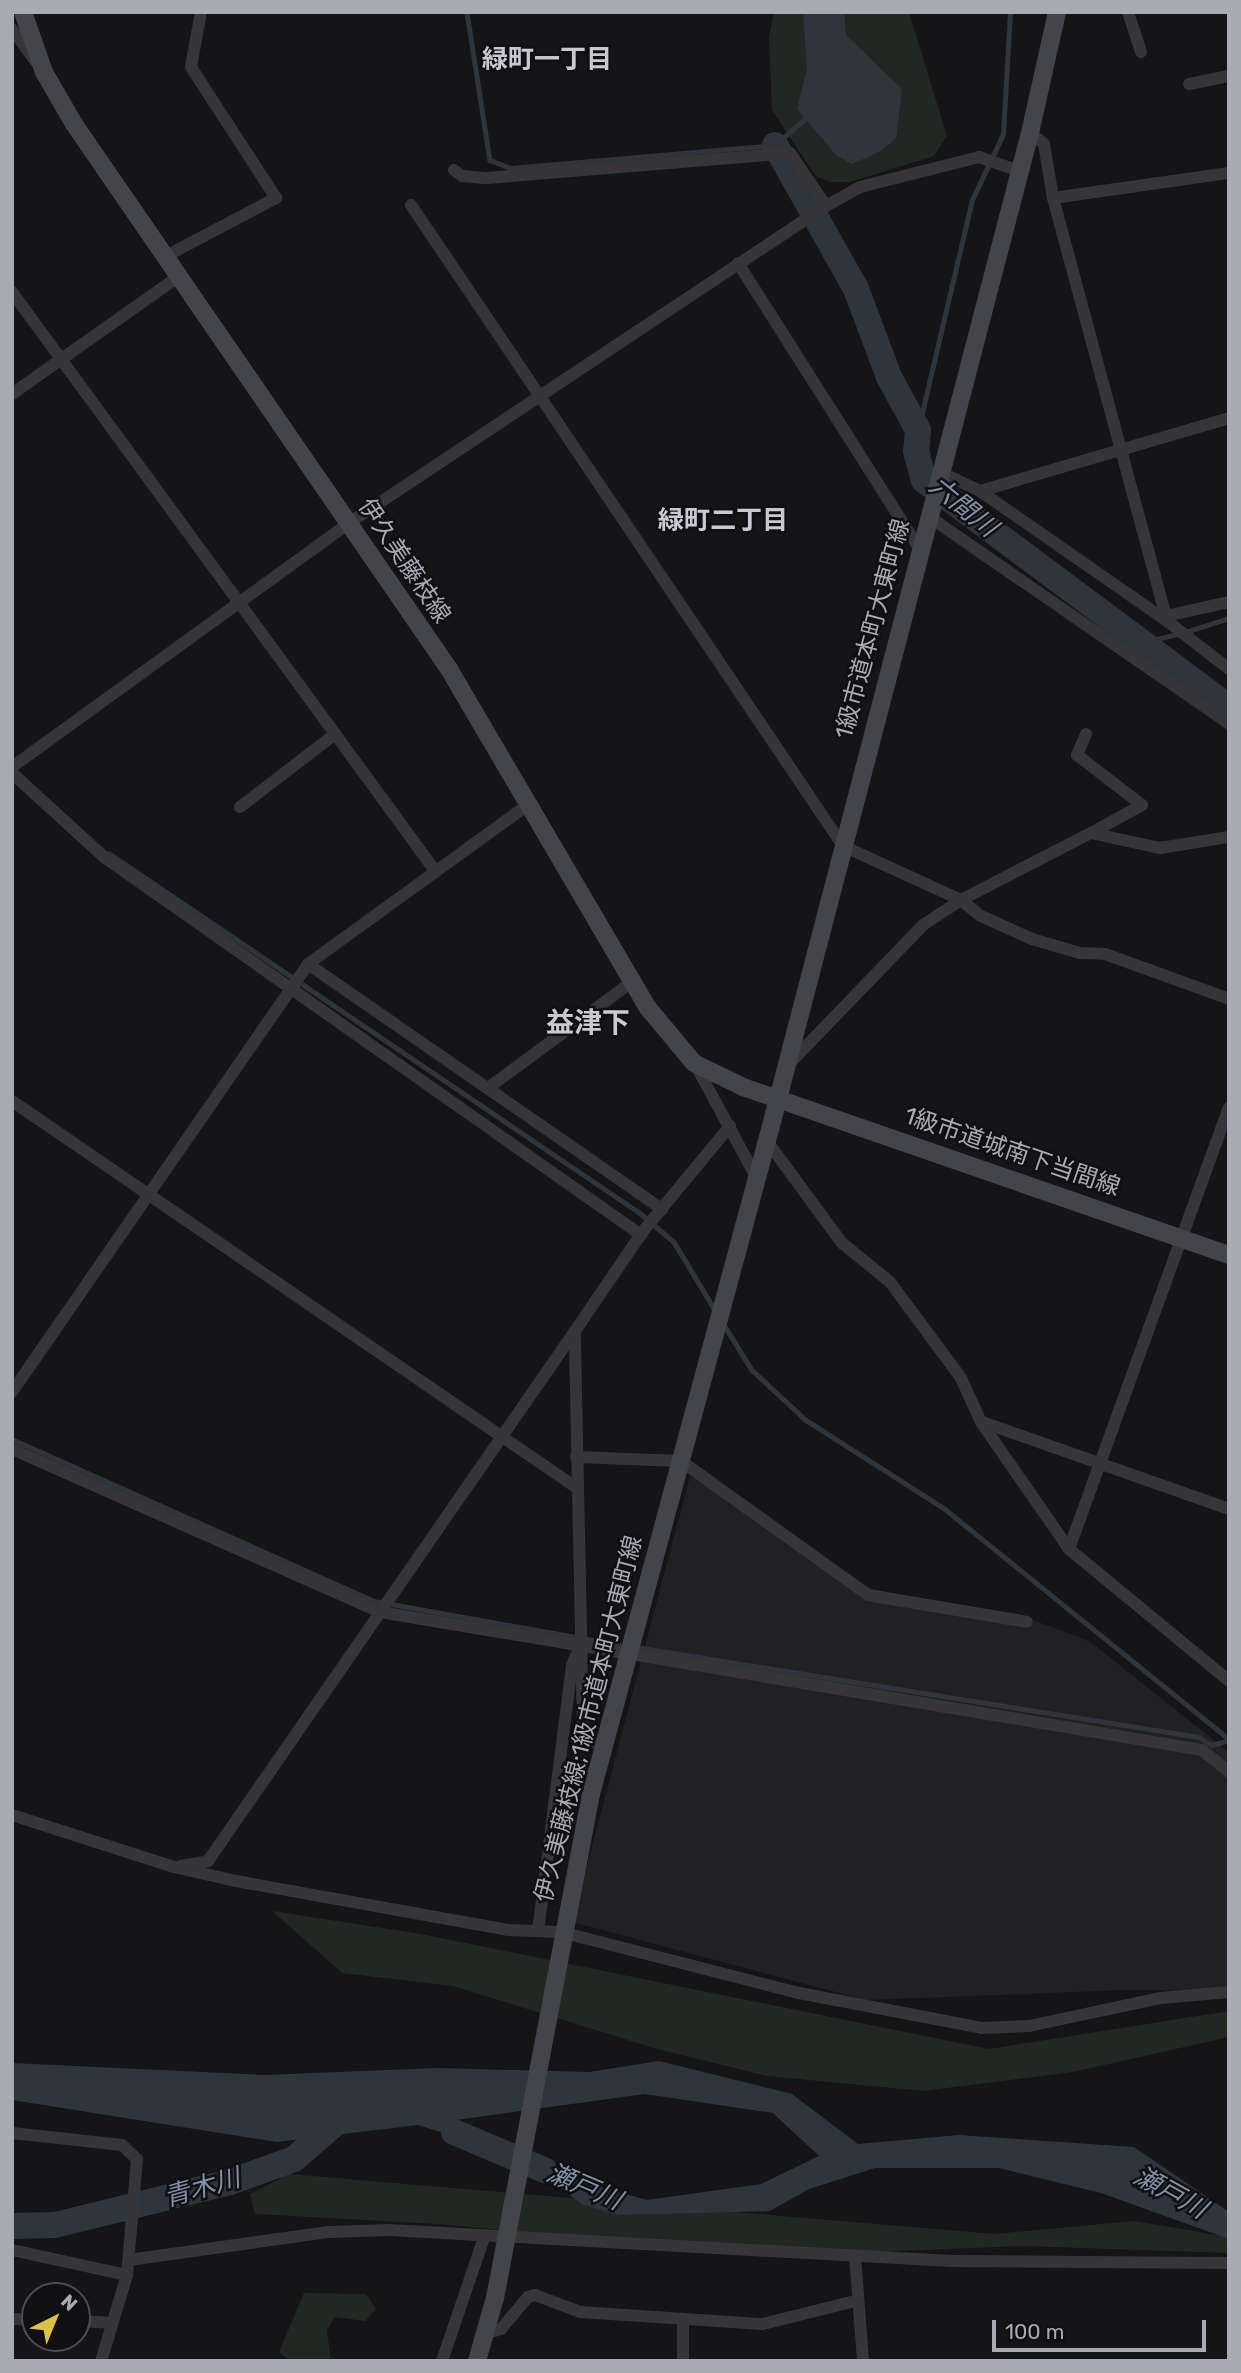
<!DOCTYPE html>
<meta charset="utf-8">
<style>
body{margin:0}
#map{position:relative;width:1241px;height:2373px;overflow:hidden;background:#151416;font-family:Rubik,"Noto Sans JP",sans-serif}
div>[style]{position:absolute}
.built>*{inset:0;background:#212123}
.green>*{inset:0;background:#212823}
.water>*{inset:0;background:#2f353d}
.stream>*{height:4.5px;margin:-2.25px;padding:0 2.25px;transform-origin:2.25px;border-radius:2.25px;background:#2f353d}
.river>*{height:26px;margin:-13px;padding:0 13px;transform-origin:13px;border-radius:13px;background:#2f353d}
.street>*{height:12px;margin:-6px;padding:0 6px;transform-origin:6px;border-radius:6px;background:#36363a}
.secondary>*{height:18px;margin:-9px;padding:0 9px;transform-origin:9px;border-radius:9px;background:#44454a}
span{translate:-50% -50%;white-space:nowrap;text-align:center;line-height:1.15;-webkit-text-stroke:5px #100f11;paint-order:stroke}
.street-label{font-size:24px;color:#a8aab4}
.neighbourhood-label{font-size:26px;color:#c8c9d1;font-weight:700}
.water-label{font-size:26px;color:#8392ab;font-style:italic}
.quarter-label{font-size:28px;color:#c8c9d1;font-weight:700}
.frame{position:absolute;inset:0;border:14px solid #a8aab4;pointer-events:none}
.north{position:absolute;left:21px;top:2282px;width:70px;height:70px;box-sizing:border-box;background:#100f11;border:2px solid #4d4d52;border-radius:50%;rotate:43deg;font-size:19px;font-weight:700;line-height:28px;text-align:center;color:#a8aab4}
.north::after{content:'';display:block;margin:auto;width:24px;height:32px;background:#dac248;clip-path:polygon(50% 0,100% 100%,50% 72%,0 100%)}
.scale{position:absolute;left:992px;top:2320px;width:214px;height:32px;box-sizing:border-box;border:4px solid #a8aab4;border-top:0;padding-left:9px;font-size:21px;line-height:24px;white-space:nowrap;color:#a8aab4;-webkit-text-stroke:5px #100f11;paint-order:stroke}
</style>
<div id="map">
<div class="built">
<div style="clip-path:polygon(690px 1476px,776px 1529px,868px 1595px,1014px 1613px,1089px 1641px,1229px 1752px,1229px 1991px,1125px 1990px,866px 2000px,572px 1922px)"></div>
</div>
<div class="green">
<div style="clip-path:polygon(774px 12px,909px 12px,947px 136px,934px 156px,850px 182px,830px 182px,815px 175px,772px 110px,769px 37px)"></div>
<div style="clip-path:polygon(272px 1911px,421px 1934px,989px 2049px,1229px 2011px,1229px 2037px,1073px 2072px,923px 2091px,767px 2076px,657px 2049px,453px 1986px,342px 1973px)"></div>
<div style="clip-path:polygon(289px 2174px,994px 2234px,1134px 2221px,1229px 2237px,1229px 2253px,1023px 2246px,872px 2252px,683px 2247px,439px 2224px,255px 2214px,250px 2194px)"></div>
<div style="clip-path:polygon(304px 2293px,366px 2294px,376px 2309px,365px 2321px,335px 2317px,327px 2330px,331px 2361px,291px 2361px,279px 2352px)"></div>
</div>
<div class="water">
<div style="clip-path:polygon(803px 12px,844px 12px,846px 35px,902px 89px,896px 138px,881px 151px,852px 164px,836px 155px,797px 109px,807px 69px)"></div>
<div style="clip-path:polygon(659px 2061px,792px 2094px,858px 2144px,959px 2135px,1134px 2147px,1229px 2212px,1229px 2239px,1101px 2193px,999px 2168px,875px 2168px,809px 2189px,770px 2211px,616px 2215px,582px 2204px,526px 2163px,527px 2156px,582px 2182px,647px 2200px,761px 2184px,819px 2156px,773px 2113px,645px 2094px,449px 2121px,487px 2136px,485px 2146px,418px 2125px,277px 2142px,12px 2100px,12px 2063px,264px 2075px,437px 2068px,589px 2072px)"></div>
</div>
<div class="stream">
<div style="left:467px;top:12px;width:150px;rotate:81.2deg"></div>
<div style="left:490px;top:160px;width:22px;rotate:21deg"></div>
<div style="left:511px;top:168px;width:265px;rotate:-5deg"></div>
<div style="left:775px;top:145px;width:45px;rotate:-41.4deg"></div>
<div style="left:918px;top:430px;width:236px;rotate:-76.8deg"></div>
<div style="left:972px;top:200px;width:73px;rotate:-64.8deg"></div>
<div style="left:1003px;top:134px;width:122px;rotate:-86.7deg"></div>
<div style="left:1186px;top:632px;width:45px;rotate:-18deg"></div>
<div style="left:1141px;top:643px;width:38px;rotate:-14deg"></div>
<div style="left:109px;top:853px;width:642px;rotate:34.14deg"></div>
<div style="left:640px;top:1213px;width:45px;rotate:40.5deg"></div>
<div style="left:674px;top:1242px;width:79px;rotate:58.9deg"></div>
<div style="left:723px;top:1323px;width:55px;rotate:58.3deg"></div>
<div style="left:752px;top:1370px;width:74px;rotate:42.8deg"></div>
<div style="left:806px;top:1420px;width:165px;rotate:32.6deg"></div>
<div style="left:945px;top:1509px;width:365px;rotate:39deg"></div>
<div style="left:12px;top:1439px;width:397px;rotate:24.1deg"></div>
<div style="left:374px;top:1601px;width:257px;rotate:10.1deg"></div>
<div style="left:636px;top:1647px;width:570px;rotate:9.08deg"></div>
<div style="left:1199px;top:1737px;width:15px;rotate:32deg"></div>
<div style="left:1212px;top:1745px;width:18px;rotate:-16deg"></div>
</div>
<div class="river">
<div style="left:775px;top:145px;width:165px;rotate:60.6deg"></div>
<div style="left:856px;top:289px;width:94px;rotate:69.4deg"></div>
<div style="left:889px;top:377px;width:60px;rotate:61.3deg"></div>
<div style="left:918px;top:430px;width:21px;rotate:95deg"></div>
<div style="left:916px;top:451px;width:30px;rotate:75deg"></div>
<div style="left:924px;top:480px;width:380px;rotate:36.7deg"></div>
<div style="left:454px;top:2132px;width:98px;rotate:22.9deg"></div>
<div style="left:12px;top:2226px;width:43px;rotate:-1.3deg"></div>
<div style="left:55px;top:2225px;width:180px;rotate:-13.8deg"></div>
<div style="left:230px;top:2182px;width:68px;rotate:-19.8deg"></div>
<div style="left:294px;top:2159px;width:67px;rotate:-40.8deg"></div>
</div>
<div class="street">
<div style="left:1128px;top:12px;width:42px;rotate:72deg"></div>
<div style="left:12px;top:29px;width:42px;rotate:53.7deg"></div>
<div style="left:1189px;top:84px;width:41px;rotate:-11.3deg"></div>
<div style="left:1030px;top:133px;width:18px;rotate:38deg"></div>
<div style="left:1044px;top:144px;width:55px;rotate:80.5deg"></div>
<div style="left:1053px;top:198px;width:438px;rotate:74.9deg"></div>
<div style="left:454px;top:170px;width:10px;rotate:37deg"></div>
<div style="left:462px;top:176px;width:25px;rotate:5deg"></div>
<div style="left:487px;top:178px;width:304px;rotate:-4.7deg"></div>
<div style="left:790px;top:153px;width:64px;rotate:55.8deg"></div>
<div style="left:1053px;top:198px;width:178px;rotate:-8.1deg"></div>
<div style="left:411px;top:205px;width:773px;rotate:56.02deg"></div>
<div style="left:843px;top:846px;width:130px;rotate:24.6deg"></div>
<div style="left:961px;top:900px;width:26px;rotate:39deg"></div>
<div style="left:981px;top:916px;width:56px;rotate:24.3deg"></div>
<div style="left:1032px;top:939px;width:50px;rotate:16.3deg"></div>
<div style="left:1080px;top:953px;width:25px;rotate:2deg"></div>
<div style="left:1105px;top:954px;width:132px;rotate:19.9deg"></div>
<div style="left:164px;top:257px;width:127px;rotate:-27.8deg"></div>
<div style="left:276px;top:198px;width:156px;rotate:-123deg"></div>
<div style="left:191px;top:67px;width:56px;rotate:-79.7deg"></div>
<div style="left:738px;top:263px;width:338px;rotate:57.6deg"></div>
<div style="left:12px;top:292px;width:718px;rotate:53.83deg"></div>
<div style="left:12px;top:394px;width:203px;rotate:-35.2deg"></div>
<div style="left:940px;top:472px;width:44px;rotate:25.4deg"></div>
<div style="left:980px;top:491px;width:228px;rotate:34.8deg"></div>
<div style="left:1167px;top:621px;width:78px;rotate:37.7deg"></div>
<div style="left:980px;top:491px;width:259px;rotate:-16.3deg"></div>
<div style="left:928px;top:516px;width:366px;rotate:34.6deg"></div>
<div style="left:1166px;top:616px;width:65px;rotate:-12.5deg"></div>
<div style="left:1086px;top:734px;width:23px;rotate:113deg"></div>
<div style="left:1077px;top:755px;width:82px;rotate:37.6deg"></div>
<div style="left:1142px;top:805px;width:58px;rotate:151.2deg"></div>
<div style="left:12px;top:767px;width:416px;rotate:-35.9deg"></div>
<div style="left:349px;top:523px;width:573px;rotate:-33.61deg"></div>
<div style="left:826px;top:206px;width:39px;rotate:-29deg"></div>
<div style="left:860px;top:187px;width:123px;rotate:-14.1deg"></div>
<div style="left:979px;top:157px;width:42px;rotate:19.3deg"></div>
<div style="left:12px;top:773px;width:125px;rotate:42.4deg"></div>
<div style="left:104px;top:857px;width:657px;rotate:35.14deg"></div>
<div style="left:240px;top:807px;width:120px;rotate:-37.5deg"></div>
<div style="left:308px;top:964px;width:431px;rotate:34.7deg"></div>
<div style="left:695px;top:1064px;width:128px;rotate:61.6deg"></div>
<div style="left:787px;top:1066px;width:196px;rotate:-46deg"></div>
<div style="left:923px;top:925px;width:45px;rotate:-33.3deg"></div>
<div style="left:961px;top:900px;width:146px;rotate:-27.3deg"></div>
<div style="left:1091px;top:833px;width:71px;rotate:12.3deg"></div>
<div style="left:1160px;top:848px;width:70px;rotate:-9.1deg"></div>
<div style="left:488px;top:1088px;width:179px;rotate:-36.4deg"></div>
<div style="left:12px;top:1101px;width:685px;rotate:34.41deg"></div>
<div style="left:767px;top:1141px;width:127px;rotate:53.7deg"></div>
<div style="left:842px;top:1243px;width:62px;rotate:39.1deg"></div>
<div style="left:890px;top:1282px;width:119px;rotate:53.5deg"></div>
<div style="left:961px;top:1378px;width:48px;rotate:65.6deg"></div>
<div style="left:981px;top:1422px;width:155px;rotate:55.3deg"></div>
<div style="left:1069px;top:1549px;width:207px;rotate:39.5deg"></div>
<div style="left:12px;top:1392px;width:520px;rotate:-55.33deg"></div>
<div style="left:308px;top:964px;width:271px;rotate:-35.9deg"></div>
<div style="left:982px;top:1422px;width:262px;rotate:19.4deg"></div>
<div style="left:12px;top:1449px;width:402px;rotate:23.9deg"></div>
<div style="left:380px;top:1612px;width:834px;rotate:9.53deg"></div>
<div style="left:1202px;top:1750px;width:35px;rotate:39deg"></div>
<div style="left:576px;top:1457px;width:105px;rotate:2.2deg"></div>
<div style="left:681px;top:1461px;width:230px;rotate:35.6deg"></div>
<div style="left:868px;top:1595px;width:161px;rotate:9.6deg"></div>
<div style="left:1069px;top:1549px;width:469px;rotate:-70.1deg"></div>
<div style="left:604px;top:1748px;width:20px;rotate:-147deg"></div>
<div style="left:587px;top:1737px;width:13px;rotate:-108deg"></div>
<div style="left:583px;top:1725px;width:394px;rotate:-91.2deg"></div>
<div style="left:575px;top:1331px;width:122px;rotate:-55.7deg"></div>
<div style="left:644px;top:1230px;width:135px;rotate:-50.4deg"></div>
<div style="left:12px;top:1815px;width:170px;rotate:17.8deg"></div>
<div style="left:174px;top:1867px;width:64px;rotate:12.7deg"></div>
<div style="left:236px;top:1881px;width:276px;rotate:10.2deg"></div>
<div style="left:508px;top:1930px;width:53px;rotate:2.2deg"></div>
<div style="left:561px;top:1932px;width:246px;rotate:14.4deg"></div>
<div style="left:799px;top:1993px;width:186px;rotate:10.8deg"></div>
<div style="left:982px;top:2028px;width:47px;rotate:-2.4deg"></div>
<div style="left:1029px;top:2026px;width:135px;rotate:-12deg"></div>
<div style="left:1161px;top:1998px;width:68px;rotate:-5deg"></div>
<div style="left:181px;top:1866px;width:27px;rotate:-10deg"></div>
<div style="left:208px;top:1861px;width:645px;rotate:-55.3deg"></div>
<div style="left:538px;top:1931px;width:268px;rotate:-82.7deg"></div>
<div style="left:572px;top:1665px;width:15px;rotate:-67deg"></div>
<div style="left:12px;top:2133px;width:111px;rotate:6.2deg"></div>
<div style="left:122px;top:2145px;width:21px;rotate:43deg"></div>
<div style="left:137px;top:2159px;width:116px;rotate:94.9deg"></div>
<div style="left:127px;top:2275px;width:90px;rotate:106.8deg"></div>
<div style="left:12px;top:2250px;width:118px;rotate:12.3deg"></div>
<div style="left:855px;top:2256px;width:105px;rotate:85.6deg"></div>
<div style="left:129px;top:2260px;width:202px;rotate:-8deg"></div>
<div style="left:329px;top:2232px;width:60px;rotate:-1.9deg"></div>
<div style="left:389px;top:2230px;width:564px;rotate:3.15deg"></div>
<div style="left:952px;top:2261px;width:277px;rotate:0.4deg"></div>
<div style="left:12px;top:2319px;width:23px;rotate:2deg"></div>
<div style="left:77px;top:2321px;width:35px;rotate:3deg"></div>
<div style="left:683px;top:2322px;width:39px;rotate:90deg"></div>
<div style="left:487px;top:2333px;width:15px;rotate:-16deg"></div>
<div style="left:501px;top:2329px;width:42px;rotate:-49.8deg"></div>
<div style="left:528px;top:2297px;width:7px;rotate:-16deg"></div>
<div style="left:535px;top:2295px;width:48px;rotate:20.7deg"></div>
<div style="left:580px;top:2312px;width:183px;rotate:3.8deg"></div>
<div style="left:763px;top:2324px;width:95px;rotate:-14deg"></div>
<div style="left:442px;top:2361px;width:133px;rotate:-71.2deg"></div>
</div>
<div class="secondary">
<div style="left:23px;top:12px;width:64px;rotate:70.7deg"></div>
<div style="left:44px;top:72px;width:60px;rotate:60deg"></div>
<div style="left:74px;top:124px;width:662px;rotate:55.47deg"></div>
<div style="left:449px;top:669px;width:393px;rotate:59.6deg"></div>
<div style="left:648px;top:1008px;width:72px;rotate:50.1deg"></div>
<div style="left:694px;top:1063px;width:55px;rotate:26.1deg"></div>
<div style="left:743px;top:1087px;width:514px;rotate:19.07deg"></div>
<div style="left:477px;top:2361px;width:66px;rotate:-74.1deg"></div>
<div style="left:495px;top:2298px;width:513px;rotate:-79.22deg"></div>
<div style="left:591px;top:1794px;width:676px;rotate:-74.92deg"></div>
<div style="left:767px;top:1141px;width:1042px;rotate:-75.38deg"></div>
<div style="left:1030px;top:133px;width:124px;rotate:-77.4deg"></div>
</div>
<div class="street-label">
<span style="left:404px;top:561px;rotate:56deg">伊久美藤枝線</span>
<span style="left:873px;top:629px;rotate:-75deg">1級市道本町大東町線</span>
<span style="left:1012px;top:1152px;rotate:19deg">1級市道城南下当間線</span>
<span style="left:589px;top:1719px;rotate:-76deg">伊久美藤枝線;1級市道本町大東町線</span>
</div>
<div class="neighbourhood-label">
<span style="left:547px;top:60px">緑町一丁目</span>
<span style="left:723px;top:521px">緑町二丁目</span>
</div>
<div class="water-label">
<span style="left:963px;top:507px;rotate:39deg">六間川</span>
<span style="left:584px;top:2187px;rotate:23deg">瀬戸川</span>
<span style="left:202px;top:2188px;rotate:-16deg">青木川</span>
<span style="left:1170px;top:2193px;rotate:29deg">瀬戸川</span>
</div>
<div class="quarter-label">
<span style="left:588px;top:1023px">益津下</span>
</div>
<div class="frame"></div>
<div class="north">N</div>
<div class="scale">100 m</div>
</div>
